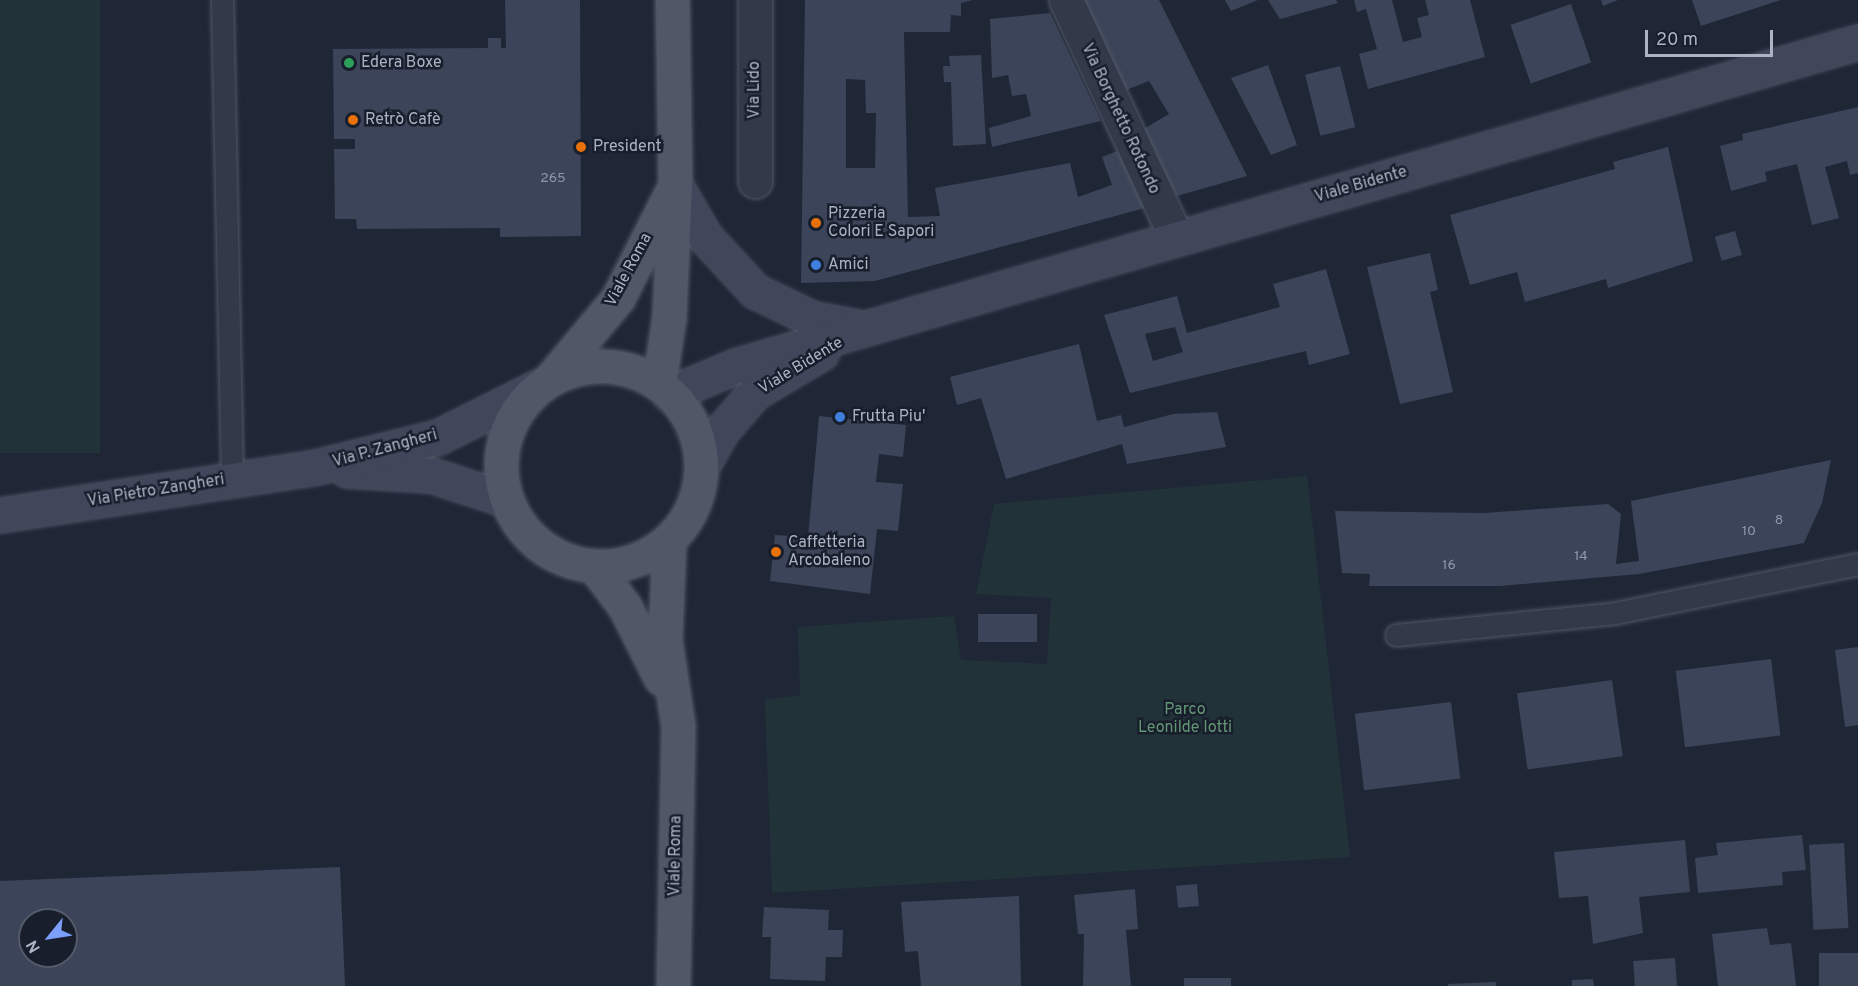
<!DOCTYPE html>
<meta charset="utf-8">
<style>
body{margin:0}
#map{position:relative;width:1858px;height:986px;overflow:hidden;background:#1f2737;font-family:Overpass,sans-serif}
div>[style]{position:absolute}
.green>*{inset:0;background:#213338;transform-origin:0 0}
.building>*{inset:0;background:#3b4458;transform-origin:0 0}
.roads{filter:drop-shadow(0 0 2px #505666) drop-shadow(0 0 2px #505666)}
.lane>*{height:21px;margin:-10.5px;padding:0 10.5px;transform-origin:10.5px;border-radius:10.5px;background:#323948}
.street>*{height:33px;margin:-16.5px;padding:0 16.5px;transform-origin:16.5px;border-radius:16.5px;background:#323948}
.secondary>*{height:33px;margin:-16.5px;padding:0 16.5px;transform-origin:16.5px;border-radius:16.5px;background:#40475b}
.primary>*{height:33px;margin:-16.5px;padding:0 16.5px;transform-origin:16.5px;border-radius:16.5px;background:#505868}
.primary>.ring{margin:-16.5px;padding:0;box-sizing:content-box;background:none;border:33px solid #505868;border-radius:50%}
.dots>*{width:16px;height:16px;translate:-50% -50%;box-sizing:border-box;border:3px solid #181e2c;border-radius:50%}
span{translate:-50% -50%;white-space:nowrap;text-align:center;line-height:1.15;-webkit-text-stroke:5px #181e2c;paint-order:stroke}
.number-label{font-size:14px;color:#9097aa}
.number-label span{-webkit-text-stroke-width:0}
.poi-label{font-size:16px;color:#acb3c5}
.left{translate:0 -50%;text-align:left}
.street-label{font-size:16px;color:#acb3c5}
.park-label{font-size:16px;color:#639674}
.north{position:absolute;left:18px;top:908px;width:60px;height:60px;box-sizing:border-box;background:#181e2c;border:2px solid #535a69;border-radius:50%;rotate:240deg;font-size:16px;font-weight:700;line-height:24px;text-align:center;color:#acb3c5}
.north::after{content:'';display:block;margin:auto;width:21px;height:27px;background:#7b9ffb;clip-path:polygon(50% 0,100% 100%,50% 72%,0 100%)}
.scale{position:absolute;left:1645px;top:30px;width:128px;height:27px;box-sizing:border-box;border:3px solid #acb3c5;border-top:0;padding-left:8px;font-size:18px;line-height:21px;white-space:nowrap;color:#acb3c5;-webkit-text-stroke:4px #181e2c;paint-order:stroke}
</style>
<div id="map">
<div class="green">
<div style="left:0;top:0;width:100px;height:453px"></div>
<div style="clip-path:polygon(1307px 476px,1350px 857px,772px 893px,765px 700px,800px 695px,798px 627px,954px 616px,961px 660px,1047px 664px,1051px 598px,976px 594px,994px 504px)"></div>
</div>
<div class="building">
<div style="clip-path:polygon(505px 0,580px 0,581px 236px,500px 237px,500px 228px,357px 229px,356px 219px,335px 219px,334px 149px,355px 149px,355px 139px,334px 139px,333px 49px,488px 48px,488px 38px,501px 38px,501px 48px,506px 48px)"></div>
<div style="clip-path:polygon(evenodd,805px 0,973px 0,961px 3px,961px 16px,951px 15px,950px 32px,904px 32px,908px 217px,940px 216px,935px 188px,1070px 163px,1078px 197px,1112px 185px,1102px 157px,1120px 150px,1145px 208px,875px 281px,801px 283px,805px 0,846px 79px,865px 80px,866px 113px,876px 113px,875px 168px,846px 168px,846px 79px)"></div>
<div style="clip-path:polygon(1082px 0,1159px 0,1247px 176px,1177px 196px,1142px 130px,1169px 114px,1149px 81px,1126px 90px)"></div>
<div style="clip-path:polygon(1225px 0,1258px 0,1231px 11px)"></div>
<div style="clip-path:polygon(1268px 0,1336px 0,1338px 3px,1280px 19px)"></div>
<div style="clip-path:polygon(1354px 0,1392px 0,1403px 42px,1422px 37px,1417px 18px,1429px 15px,1425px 0,1470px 0,1485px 57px,1368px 89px,1359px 54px,1377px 49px,1366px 9px,1357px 12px)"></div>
<div style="clip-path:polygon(1601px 0,1618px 0,1603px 6px)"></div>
<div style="clip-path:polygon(1692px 0,1781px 0,1701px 26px)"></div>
<div style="left:1571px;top:4px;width:62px;height:64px;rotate:71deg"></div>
<div style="clip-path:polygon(1050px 13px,1101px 121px,992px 147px,989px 128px,1031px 116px,1026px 94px,1012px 96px,1008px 75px,992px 78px,990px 19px)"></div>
<div style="clip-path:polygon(981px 55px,986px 144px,953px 146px,951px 82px,944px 82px,943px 66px,950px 66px,949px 56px)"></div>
<div style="clip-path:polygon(1268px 65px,1297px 145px,1271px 155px,1231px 78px)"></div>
<div style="left:1340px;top:66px;width:63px;height:36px;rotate:76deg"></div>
<div style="clip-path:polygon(1858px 107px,1858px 173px,1850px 175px,1847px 161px,1825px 167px,1839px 218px,1812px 225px,1797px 164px,1765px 172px,1767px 181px,1731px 191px,1720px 146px,1743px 140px,1742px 134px)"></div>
<div style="clip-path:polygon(1668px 147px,1693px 261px,1608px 288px,1606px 279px,1525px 302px,1517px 272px,1470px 285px,1450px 215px,1615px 169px,1613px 162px)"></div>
<div style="left:1735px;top:231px;width:25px;height:21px;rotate:74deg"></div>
<div style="clip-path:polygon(1430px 253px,1438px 290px,1430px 292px,1453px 392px,1400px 404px,1367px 267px)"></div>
<div style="clip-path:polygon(evenodd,1326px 269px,1350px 354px,1309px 365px,1306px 351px,1130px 393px,1104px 315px,1177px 296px,1187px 333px,1280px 307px,1273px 284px,1326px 269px,1175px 327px,1183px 352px,1153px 361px,1145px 334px,1175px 327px)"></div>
<div style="clip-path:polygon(1079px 344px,1097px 421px,1121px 415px,1124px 427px,1173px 414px,1217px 412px,1226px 447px,1127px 464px,1122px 444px,1006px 479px,981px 398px,957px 405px,950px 377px)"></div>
<div style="clip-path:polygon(819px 416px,906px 425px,903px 457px,879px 454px,876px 482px,903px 484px,898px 531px,877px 529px,870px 594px,770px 581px,775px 535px,808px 537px)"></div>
<div style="clip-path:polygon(1831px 460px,1822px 503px,1804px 543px,1639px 574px,1500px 586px,1369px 586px,1370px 574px,1342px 573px,1335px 511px,1484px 513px,1608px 504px,1621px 514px,1616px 564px,1639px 561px,1631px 501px)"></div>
<div style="left:1037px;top:614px;width:28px;height:59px;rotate:90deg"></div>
<div style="clip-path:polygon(1858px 647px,1858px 725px,1845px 727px,1835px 650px)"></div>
<div style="left:1771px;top:659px;width:77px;height:96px;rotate:83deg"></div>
<div style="left:1612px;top:680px;width:77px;height:96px;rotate:82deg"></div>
<div style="left:1451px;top:702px;width:77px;height:97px;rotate:83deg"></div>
<div style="clip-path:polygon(1802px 835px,1806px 870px,1782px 872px,1783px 885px,1698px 893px,1695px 858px,1718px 855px,1716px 843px)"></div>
<div style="clip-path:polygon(1685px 840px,1690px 892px,1639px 897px,1643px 933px,1593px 944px,1588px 896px,1559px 898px,1554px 852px)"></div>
<div style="left:1844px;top:843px;width:85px;height:35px;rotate:87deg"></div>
<div style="clip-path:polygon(evenodd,340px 867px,345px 986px,0 986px,0 881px,340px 867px,30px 920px,66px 920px,66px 956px,30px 956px,30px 920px)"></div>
<div style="left:1197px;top:884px;width:22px;height:21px;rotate:85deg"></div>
<div style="clip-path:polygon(1135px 889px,1138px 929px,1126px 930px,1131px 986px,1083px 986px,1084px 934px,1078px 934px,1074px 895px)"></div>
<div style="clip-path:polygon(1019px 896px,1021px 986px,921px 986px,918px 951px,905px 952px,901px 902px)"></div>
<div style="clip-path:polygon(764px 907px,829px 910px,828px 930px,843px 930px,842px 957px,826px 957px,825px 981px,770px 979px,771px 937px,762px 937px)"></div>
<div style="clip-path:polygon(1767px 928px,1770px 945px,1791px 943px,1796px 986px,1718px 986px,1712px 934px)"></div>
<div style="left:1858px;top:953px;width:33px;height:39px;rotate:90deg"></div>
<div style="left:1675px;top:958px;width:28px;height:42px;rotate:86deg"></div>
<div style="left:1184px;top:978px;width:47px;height:8px"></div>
<div style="clip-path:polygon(1593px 979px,1594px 986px,1572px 986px,1572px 980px)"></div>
<div style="clip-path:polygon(1496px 982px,1496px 986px,1448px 986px,1448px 984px)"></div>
</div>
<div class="roads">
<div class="lane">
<div style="left:222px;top:0;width:479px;rotate:88.8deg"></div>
<div style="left:1396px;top:635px;width:220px;rotate:-5.7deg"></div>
<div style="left:1615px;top:613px;width:248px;rotate:-11.4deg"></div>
</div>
<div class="street">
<div style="left:1066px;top:0;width:261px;rotate:65.1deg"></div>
<div style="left:755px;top:181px;width:181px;rotate:-90deg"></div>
</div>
<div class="secondary">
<div style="left:675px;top:185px;width:60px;rotate:60deg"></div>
<div style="left:705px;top:237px;width:74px;rotate:47.2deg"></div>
<div style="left:755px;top:291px;width:64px;rotate:25.8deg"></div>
<div style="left:813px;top:319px;width:44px;rotate:10.5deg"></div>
<div style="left:669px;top:394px;width:75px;rotate:-22.8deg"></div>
<div style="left:738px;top:365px;width:1166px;rotate:-16.09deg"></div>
<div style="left:701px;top:467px;width:43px;rotate:-60.4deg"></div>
<div style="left:722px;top:430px;width:50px;rotate:-49deg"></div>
<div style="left:755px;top:392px;width:77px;rotate:-30.6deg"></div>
<div style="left:347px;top:470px;width:84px;rotate:3.4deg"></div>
<div style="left:431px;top:475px;width:78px;rotate:18deg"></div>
<div style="left:0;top:515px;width:316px;rotate:-8.6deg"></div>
<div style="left:312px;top:468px;width:130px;rotate:-13.8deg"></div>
<div style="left:438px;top:437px;width:110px;rotate:-26.6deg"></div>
</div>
<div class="primary">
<div class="ring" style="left:501px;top:366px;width:167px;height:167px"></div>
<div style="left:552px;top:377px;width:103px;rotate:-50.1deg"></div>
<div style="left:618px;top:298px;width:118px;rotate:-63.2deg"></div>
<div style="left:659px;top:383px;width:67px;rotate:-81.4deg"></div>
<div style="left:669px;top:317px;width:132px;rotate:-87.4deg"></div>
<div style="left:675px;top:185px;width:185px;rotate:-90.9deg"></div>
<div style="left:669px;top:540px;width:100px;rotate:92.3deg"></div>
<div style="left:665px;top:640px;width:87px;rotate:81.4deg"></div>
<div style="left:678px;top:726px;width:260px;rotate:91.1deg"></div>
<div style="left:595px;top:567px;width:50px;rotate:53.1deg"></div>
<div style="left:625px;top:607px;width:80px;rotate:63.4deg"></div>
</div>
</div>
<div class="dots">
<div style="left:349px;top:63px;background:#2e9e5b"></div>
<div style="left:353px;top:120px;background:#e8710a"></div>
<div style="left:581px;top:147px;background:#e8710a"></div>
<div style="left:816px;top:223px;background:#e8710a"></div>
<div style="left:816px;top:265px;background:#3f7fe0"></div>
<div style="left:840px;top:417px;background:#3f7fe0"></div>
<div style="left:776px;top:552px;background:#e8710a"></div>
</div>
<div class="number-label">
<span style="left:553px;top:179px">265</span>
<span style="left:1779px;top:521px">8</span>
<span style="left:1749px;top:532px">10</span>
<span style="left:1581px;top:557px">14</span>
<span style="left:1449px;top:566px">16</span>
</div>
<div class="poi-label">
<span class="left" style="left:361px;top:63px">Edera Boxe</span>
<span class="left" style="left:365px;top:120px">Retrò Cafè</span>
<span class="left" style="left:593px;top:147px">President</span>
<span class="left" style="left:828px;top:223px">Pizzeria<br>Colori E Sapori</span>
<span class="left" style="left:828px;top:265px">Amici</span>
<span class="left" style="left:852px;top:417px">Frutta Piu'</span>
<span class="left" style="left:788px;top:552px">Caffetteria<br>Arcobaleno</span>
</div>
<div class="street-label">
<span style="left:755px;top:90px;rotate:-90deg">Via Lido</span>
<span style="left:1120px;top:119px;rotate:65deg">Via Borghetto Rotondo</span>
<span style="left:1361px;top:185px;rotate:-16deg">Viale Bidente</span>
<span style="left:629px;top:270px;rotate:-62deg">Viale Roma</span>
<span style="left:801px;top:366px;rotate:-31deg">Viale Bidente</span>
<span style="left:385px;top:449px;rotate:-15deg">Via P. Zangheri</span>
<span style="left:156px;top:491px;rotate:-9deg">Via Pietro Zangheri</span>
<span style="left:676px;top:856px;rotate:-89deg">Viale Roma</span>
</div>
<div class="park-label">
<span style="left:1185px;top:719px">Parco<br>Leonilde Iotti</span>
</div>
<div class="north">N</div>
<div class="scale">20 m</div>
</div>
